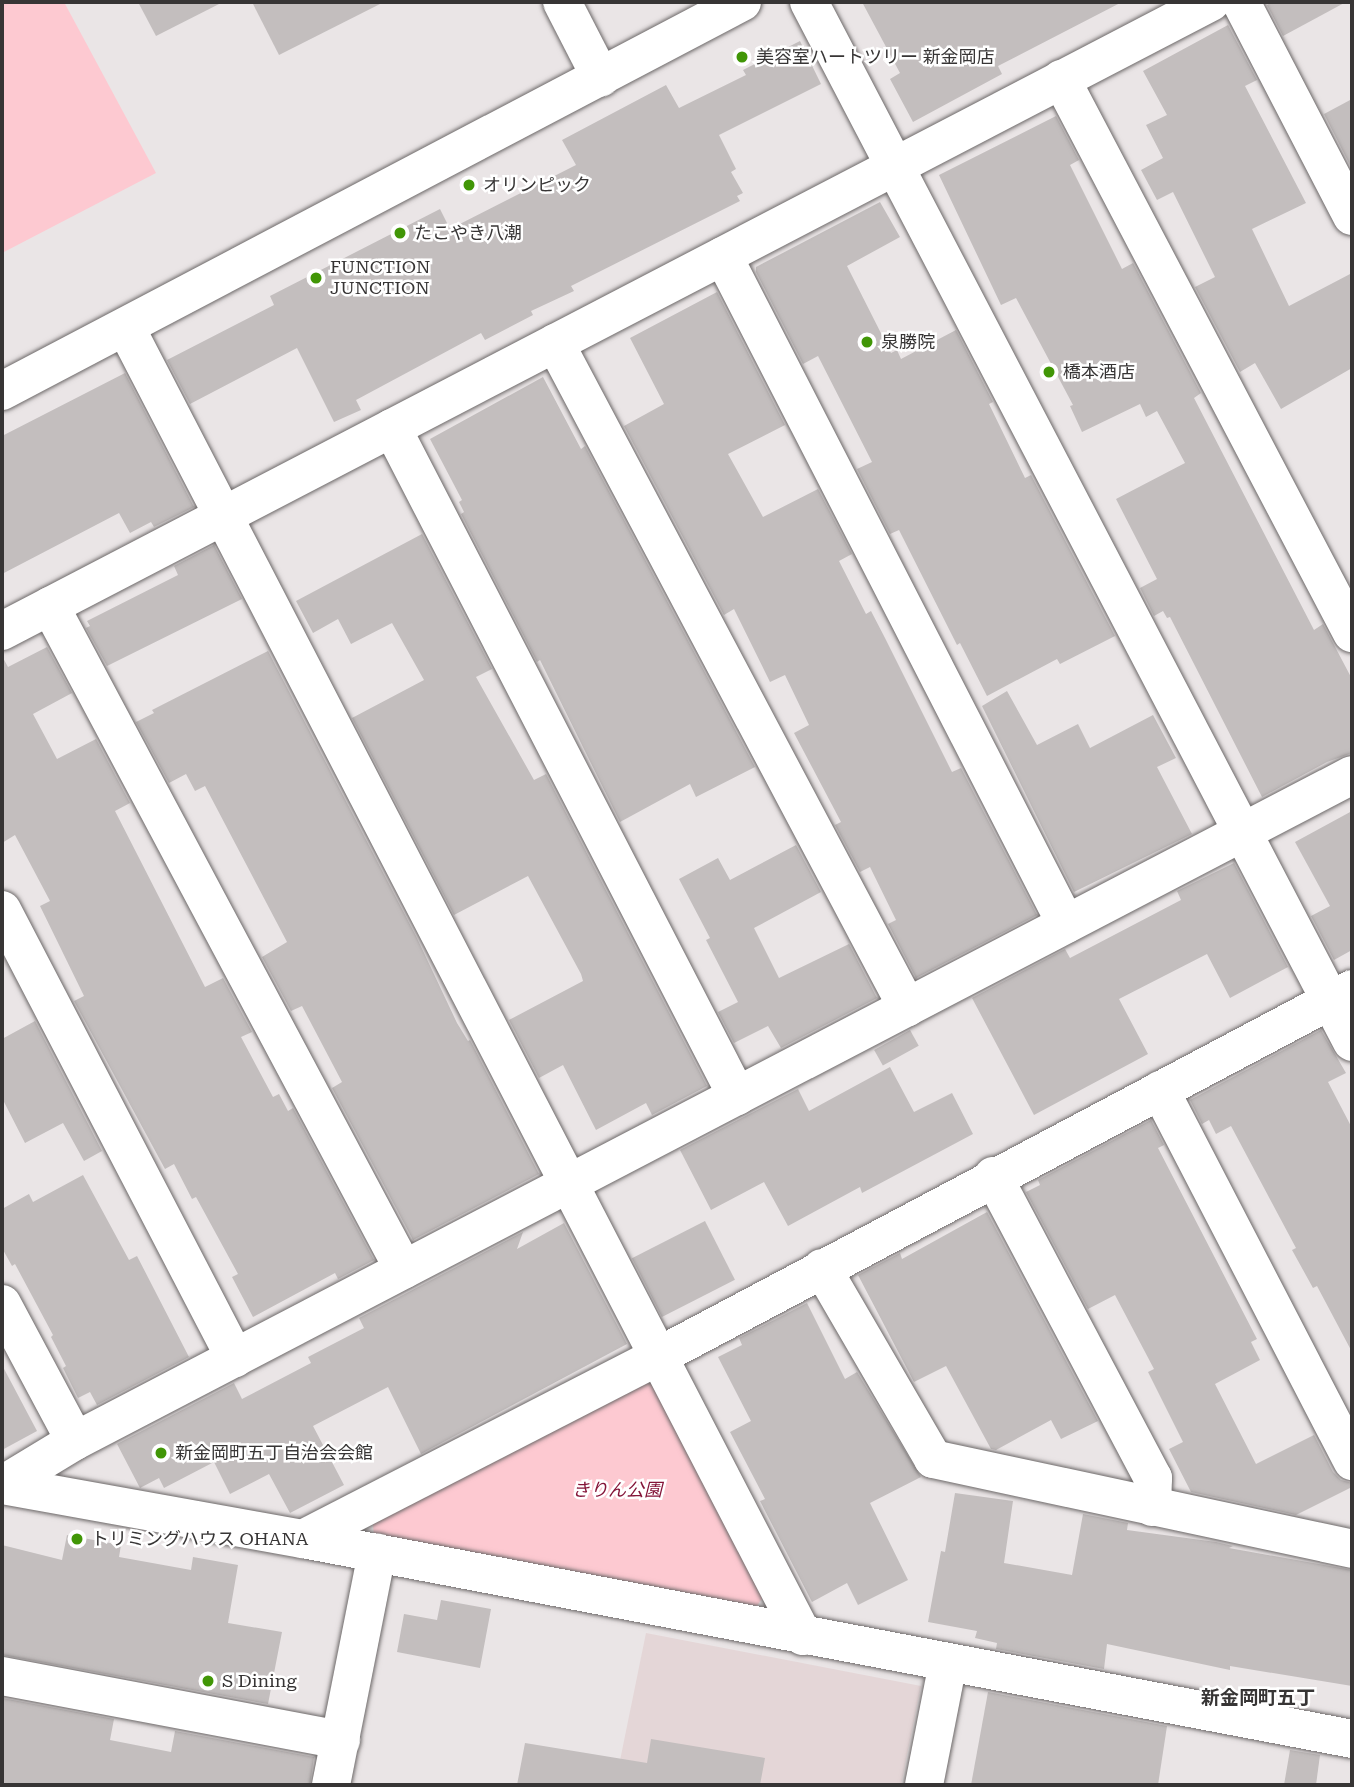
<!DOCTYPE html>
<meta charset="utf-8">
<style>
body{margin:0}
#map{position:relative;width:1354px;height:1787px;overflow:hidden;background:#eae5e6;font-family:"Roboto Serif","Noto Sans JP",serif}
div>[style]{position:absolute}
.built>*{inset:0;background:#e4d6d7}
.green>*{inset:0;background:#fdc9d1}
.building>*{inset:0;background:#c3bebe;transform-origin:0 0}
.roads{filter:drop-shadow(0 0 2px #6c6868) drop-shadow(0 0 2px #6c6868)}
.minor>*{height:38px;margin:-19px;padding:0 19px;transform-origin:19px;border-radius:19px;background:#fff}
.tertiary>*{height:38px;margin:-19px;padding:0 19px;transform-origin:19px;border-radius:19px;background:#fff}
.dots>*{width:19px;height:19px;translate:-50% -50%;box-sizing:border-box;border:4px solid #fff;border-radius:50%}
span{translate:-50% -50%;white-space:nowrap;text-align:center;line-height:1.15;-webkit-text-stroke:5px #fff;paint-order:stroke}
.poi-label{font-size:18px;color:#373535}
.left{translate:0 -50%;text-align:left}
.park-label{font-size:18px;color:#841539;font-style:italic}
.neighbourhood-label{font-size:19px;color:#373535;font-weight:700}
.frame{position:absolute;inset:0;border:4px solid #373535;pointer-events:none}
</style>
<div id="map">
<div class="built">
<div style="clip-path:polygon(646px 1633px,921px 1686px,901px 1785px,615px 1785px)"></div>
</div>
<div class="green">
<div style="clip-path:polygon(2px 2px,64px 2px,156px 173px,2px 253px)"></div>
<div style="clip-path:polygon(652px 1380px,768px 1589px,757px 1606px,374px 1534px,372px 1518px)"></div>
</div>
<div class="building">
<div style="clip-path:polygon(138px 2px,223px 2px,156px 36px)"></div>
<div style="clip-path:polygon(252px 2px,384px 2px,279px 55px)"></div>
<div style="clip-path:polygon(862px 2px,1122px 2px,998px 66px,1002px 74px,913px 122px,890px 79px,900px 73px)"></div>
<div style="clip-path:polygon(1272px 2px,1346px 2px,1283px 36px,1267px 5px)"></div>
<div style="clip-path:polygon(1228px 25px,1257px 80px,1245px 86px,1306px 203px,1252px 229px,1289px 306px,1352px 273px,1352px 368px,1281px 409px,1255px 363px,1240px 372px,1195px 287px,1215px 277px,1173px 192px,1157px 200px,1141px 170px,1163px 158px,1146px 125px,1167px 115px,1143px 71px)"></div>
<div style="clip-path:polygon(800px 41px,821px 84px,719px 135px,736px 169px,731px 172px,743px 193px,737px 196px,740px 201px,571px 286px,574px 291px,531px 311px,533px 315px,485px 340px,481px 333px,356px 400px,361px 410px,334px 422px,297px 348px,190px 404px,167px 360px,274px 305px,270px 296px,440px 209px,450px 229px,576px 165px,562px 140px,666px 85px,679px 108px,746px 75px,743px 70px)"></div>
<div style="clip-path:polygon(1352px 99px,1352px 169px,1324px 114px)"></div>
<div style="clip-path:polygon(1056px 116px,1079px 160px,1070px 165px,1122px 269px,1133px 263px,1201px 393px,1194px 398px,1314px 630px,1323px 624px,1352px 679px,1352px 753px,1327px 762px,1262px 797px,1170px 617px,1167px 618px,1163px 611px,1154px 616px,1140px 588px,1157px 579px,1116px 499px,1185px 463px,1157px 411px,1146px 417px,1140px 404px,1082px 432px,1070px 406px,1073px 405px,1016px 298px,1001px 305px,939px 175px)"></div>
<div style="clip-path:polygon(880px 202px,900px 237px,847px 266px,891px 353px,897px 350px,901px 359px,956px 330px,993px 402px,989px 404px,1025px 478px,1031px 475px,1115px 636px,1060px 664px,1057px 659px,987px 696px,960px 643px,957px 645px,899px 530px,890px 534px,857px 469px,872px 462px,818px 356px,803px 364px,756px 272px,756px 267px)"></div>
<div style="clip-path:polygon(717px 292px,785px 425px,728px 454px,763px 517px,818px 489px,852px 554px,839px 561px,866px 614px,871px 611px,885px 638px,952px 772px,961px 768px,1037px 915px,916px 978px,888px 924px,896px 920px,870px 867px,860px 872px,835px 825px,841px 822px,794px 733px,809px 725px,785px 675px,770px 682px,734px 609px,724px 615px,624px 426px,664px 404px,630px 338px)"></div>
<div style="clip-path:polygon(125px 373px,194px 507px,154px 527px,151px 522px,130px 533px,119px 513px,2px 574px,2px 436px)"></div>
<div style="clip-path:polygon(543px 377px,581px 449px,585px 446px,755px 767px,696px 797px,690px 784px,620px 822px,540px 660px,537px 662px,461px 514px,464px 512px,459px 502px,462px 500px,430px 439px)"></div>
<div style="clip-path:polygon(422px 534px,492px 669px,476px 677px,534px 780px,546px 774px,707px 1086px,652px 1115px,646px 1103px,596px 1130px,563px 1065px,539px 1078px,509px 1020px,583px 981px,581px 974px,528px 876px,454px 915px,352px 718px,424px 680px,392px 623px,351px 644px,338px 619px,313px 633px,296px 601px)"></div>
<div style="clip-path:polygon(214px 545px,242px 599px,107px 666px,86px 628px,90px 626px,87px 621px,178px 575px,174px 566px)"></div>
<div style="clip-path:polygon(47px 647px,72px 693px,33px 714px,57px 759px,96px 739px,130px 803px,115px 811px,205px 987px,223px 978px,252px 1032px,241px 1037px,273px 1097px,279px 1094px,288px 1111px,293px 1108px,374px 1260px,338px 1279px,335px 1273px,253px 1317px,232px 1277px,238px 1274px,196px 1197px,192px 1199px,174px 1164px,165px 1169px,74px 1001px,84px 996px,40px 906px,50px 901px,15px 835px,2px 843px,2px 656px,8px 667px)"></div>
<div style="clip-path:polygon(268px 651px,416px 936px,457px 1023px,468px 1041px,470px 1040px,539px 1174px,413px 1240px,332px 1088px,342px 1082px,302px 1006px,291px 1011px,262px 957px,287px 942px,205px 786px,195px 791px,186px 774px,169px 783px,136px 722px,154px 713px,152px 710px)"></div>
<div style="clip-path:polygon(1007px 691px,1037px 745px,1078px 724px,1090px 748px,1153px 715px,1176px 758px,1157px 767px,1192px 834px,1074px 892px,982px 706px)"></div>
<div style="clip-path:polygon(1352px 811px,1352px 950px,1334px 960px,1311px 916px,1330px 906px,1295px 842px)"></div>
<div style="clip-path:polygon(796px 845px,821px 892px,754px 928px,779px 978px,849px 944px,877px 998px,781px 1048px,768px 1026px,734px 1043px,718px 1012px,738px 1002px,706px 940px,710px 938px,679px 879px,718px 858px,730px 880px)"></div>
<div style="clip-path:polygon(1234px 863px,1288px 967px,1230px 998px,1207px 954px,1119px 999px,1148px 1054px,1034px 1115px,972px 998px,1065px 949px,1070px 958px,1181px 900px,1177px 891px)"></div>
<div style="clip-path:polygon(35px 1021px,102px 1151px,84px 1161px,63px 1123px,25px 1143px,2px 1098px,2px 1039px)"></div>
<div style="left:910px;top:1030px;width:18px;height:41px;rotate:61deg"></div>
<div style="clip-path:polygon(1321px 1030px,1346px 1073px,1328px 1082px,1352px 1128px,1352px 1352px,1317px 1286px,1313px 1288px,1292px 1250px,1296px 1248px,1231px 1126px,1216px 1134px,1209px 1120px,1202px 1124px,1190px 1100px)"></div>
<div style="clip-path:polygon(890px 1067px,914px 1112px,952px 1093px,973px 1134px,862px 1193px,860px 1187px,788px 1226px,764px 1182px,711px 1210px,680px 1150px,798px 1089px,809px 1111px)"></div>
<div style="clip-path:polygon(1151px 1120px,1164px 1145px,1158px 1148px,1257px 1339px,1251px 1342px,1260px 1360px,1215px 1384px,1256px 1464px,1314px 1435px,1333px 1472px,1341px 1480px,1352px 1483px,1352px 1487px,1296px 1515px,1191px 1492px,1169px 1449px,1183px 1442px,1148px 1372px,1154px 1369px,1115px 1295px,1088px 1309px,1026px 1192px,1040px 1185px,1038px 1180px)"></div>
<div style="clip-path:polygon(83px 1175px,129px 1260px,137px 1256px,189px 1357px,97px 1405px,90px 1392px,78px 1398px,63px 1368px,66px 1366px,51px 1337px,53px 1335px,15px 1264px,12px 1266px,2px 1248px,2px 1209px,29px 1194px,33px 1202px)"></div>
<div style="clip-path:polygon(987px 1212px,1098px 1421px,1061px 1439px,1051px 1420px,996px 1450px,991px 1449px,946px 1366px,914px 1382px,858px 1275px,900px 1253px,902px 1259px)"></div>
<div style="left:705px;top:1221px;width:66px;height:82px;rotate:63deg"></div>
<div style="clip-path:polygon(564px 1223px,627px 1344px,421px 1454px,388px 1387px,313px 1426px,344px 1485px,290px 1513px,269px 1474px,230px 1494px,214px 1462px,164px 1488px,159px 1478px,140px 1488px,117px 1444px,234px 1383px,242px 1399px,311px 1363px,308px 1357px,364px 1328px,359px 1318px,523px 1232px,517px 1249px)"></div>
<div style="clip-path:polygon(807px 1303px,845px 1379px,857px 1372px,921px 1477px,870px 1503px,908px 1580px,858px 1605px,847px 1583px,812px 1602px,760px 1501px,765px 1499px,730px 1432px,751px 1421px,718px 1357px,742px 1345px,739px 1338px)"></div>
<div style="clip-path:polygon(2px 1365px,37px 1431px,2px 1450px)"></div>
<div style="clip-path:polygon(955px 1493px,1013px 1501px,1004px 1563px,1072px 1575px,1083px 1514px,1128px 1523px,1127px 1530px,1216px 1542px,1233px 1546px,1229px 1548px,1352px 1570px,1352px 1686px,1230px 1666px,1230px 1670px,1107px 1644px,1104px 1669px,996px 1649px,997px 1643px,975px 1638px,977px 1631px,928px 1622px,941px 1551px,945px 1552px)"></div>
<div style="clip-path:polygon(67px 1535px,121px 1545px,119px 1557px,191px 1570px,193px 1557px,238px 1565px,228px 1623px,282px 1632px,268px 1704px,2px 1655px,2px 1545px,62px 1560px)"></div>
<div style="clip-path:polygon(441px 1600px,491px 1609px,480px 1668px,397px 1652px,404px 1614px,437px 1620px)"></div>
<div style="clip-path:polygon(988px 1692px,1167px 1726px,1158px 1785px,971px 1785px)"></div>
<div style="clip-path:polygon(2px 1698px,114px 1719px,110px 1740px,171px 1752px,175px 1731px,314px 1757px,310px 1785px,2px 1785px)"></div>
<div style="clip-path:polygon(651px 1739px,765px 1758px,760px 1785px,517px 1785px,525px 1743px,647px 1763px)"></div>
<div style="clip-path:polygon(1290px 1750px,1320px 1755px,1316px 1785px,1284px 1785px)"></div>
</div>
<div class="roads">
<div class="minor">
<div style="left:562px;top:2px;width:85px;rotate:62.8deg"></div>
<div style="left:809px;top:2px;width:1173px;rotate:62.43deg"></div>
<div style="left:1241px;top:2px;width:241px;rotate:62.6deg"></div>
<div style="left:1061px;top:79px;width:626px;rotate:62.29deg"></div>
<div style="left:723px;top:256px;width:751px;rotate:62.82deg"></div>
<div style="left:126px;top:328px;width:1473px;rotate:62.63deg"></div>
<div style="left:555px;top:343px;width:752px;rotate:62.07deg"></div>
<div style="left:392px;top:428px;width:752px;rotate:62.69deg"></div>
<div style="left:50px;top:606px;width:752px;rotate:61.94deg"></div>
<div style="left:2px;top:631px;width:1363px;rotate:-27.49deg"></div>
<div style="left:2px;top:910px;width:505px;rotate:62.52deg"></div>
<div style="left:1160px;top:1090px;width:418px;rotate:62.6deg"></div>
<div style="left:993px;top:1176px;width:342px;rotate:62.1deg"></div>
<div style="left:1153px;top:1478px;width:29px;rotate:92deg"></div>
<div style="left:822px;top:1268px;width:221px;rotate:59.8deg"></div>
<div style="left:933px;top:1459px;width:429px;rotate:12.1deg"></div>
<div style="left:2px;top:1304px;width:155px;rotate:61.9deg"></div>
<div style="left:2px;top:1485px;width:85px;rotate:-31.1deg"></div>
<div style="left:75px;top:1441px;width:1440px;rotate:-27.54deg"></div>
<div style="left:2px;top:1485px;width:306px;rotate:10.2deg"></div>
<div style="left:303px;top:1539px;width:1068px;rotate:10.79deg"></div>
<div style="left:303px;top:1539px;width:400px;rotate:-27.2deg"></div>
<div style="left:659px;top:1356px;width:784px;rotate:-27.9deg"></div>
<div style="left:2px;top:1676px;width:345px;rotate:10.7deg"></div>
<div style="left:331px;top:1785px;width:237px;rotate:-78.8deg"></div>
<div style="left:924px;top:1785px;width:124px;rotate:-78.9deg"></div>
</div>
<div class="tertiary">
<div style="left:2px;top:391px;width:836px;rotate:-27.73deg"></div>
</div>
</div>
<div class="dots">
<div style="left:742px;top:57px;background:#419606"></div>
<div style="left:469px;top:185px;background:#419606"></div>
<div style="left:400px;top:233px;background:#419606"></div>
<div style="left:316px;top:278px;background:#419606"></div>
<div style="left:867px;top:342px;background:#419606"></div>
<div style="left:1049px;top:372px;background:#419606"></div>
<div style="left:161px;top:1453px;background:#419606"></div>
<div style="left:77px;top:1539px;background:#419606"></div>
<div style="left:208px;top:1681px;background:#419606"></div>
</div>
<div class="poi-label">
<span class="left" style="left:756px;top:57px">美容室ハートツリー 新金岡店</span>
<span class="left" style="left:483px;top:185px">オリンピック</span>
<span class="left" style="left:414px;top:233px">たこやき八潮</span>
<span class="left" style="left:330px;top:278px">FUNCTION<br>JUNCTION</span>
<span class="left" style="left:881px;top:342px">泉勝院</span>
<span class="left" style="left:1063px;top:372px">橋本酒店</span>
<span class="left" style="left:175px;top:1453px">新金岡町五丁自治会会館</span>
<span class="left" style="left:91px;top:1539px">トリミングハウス OHANA</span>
<span class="left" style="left:222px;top:1681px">S Dining</span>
</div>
<div class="park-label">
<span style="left:617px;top:1490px">きりん公園</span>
</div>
<div class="neighbourhood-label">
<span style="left:1258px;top:1698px">新金岡町五丁</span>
</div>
<div class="frame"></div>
</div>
